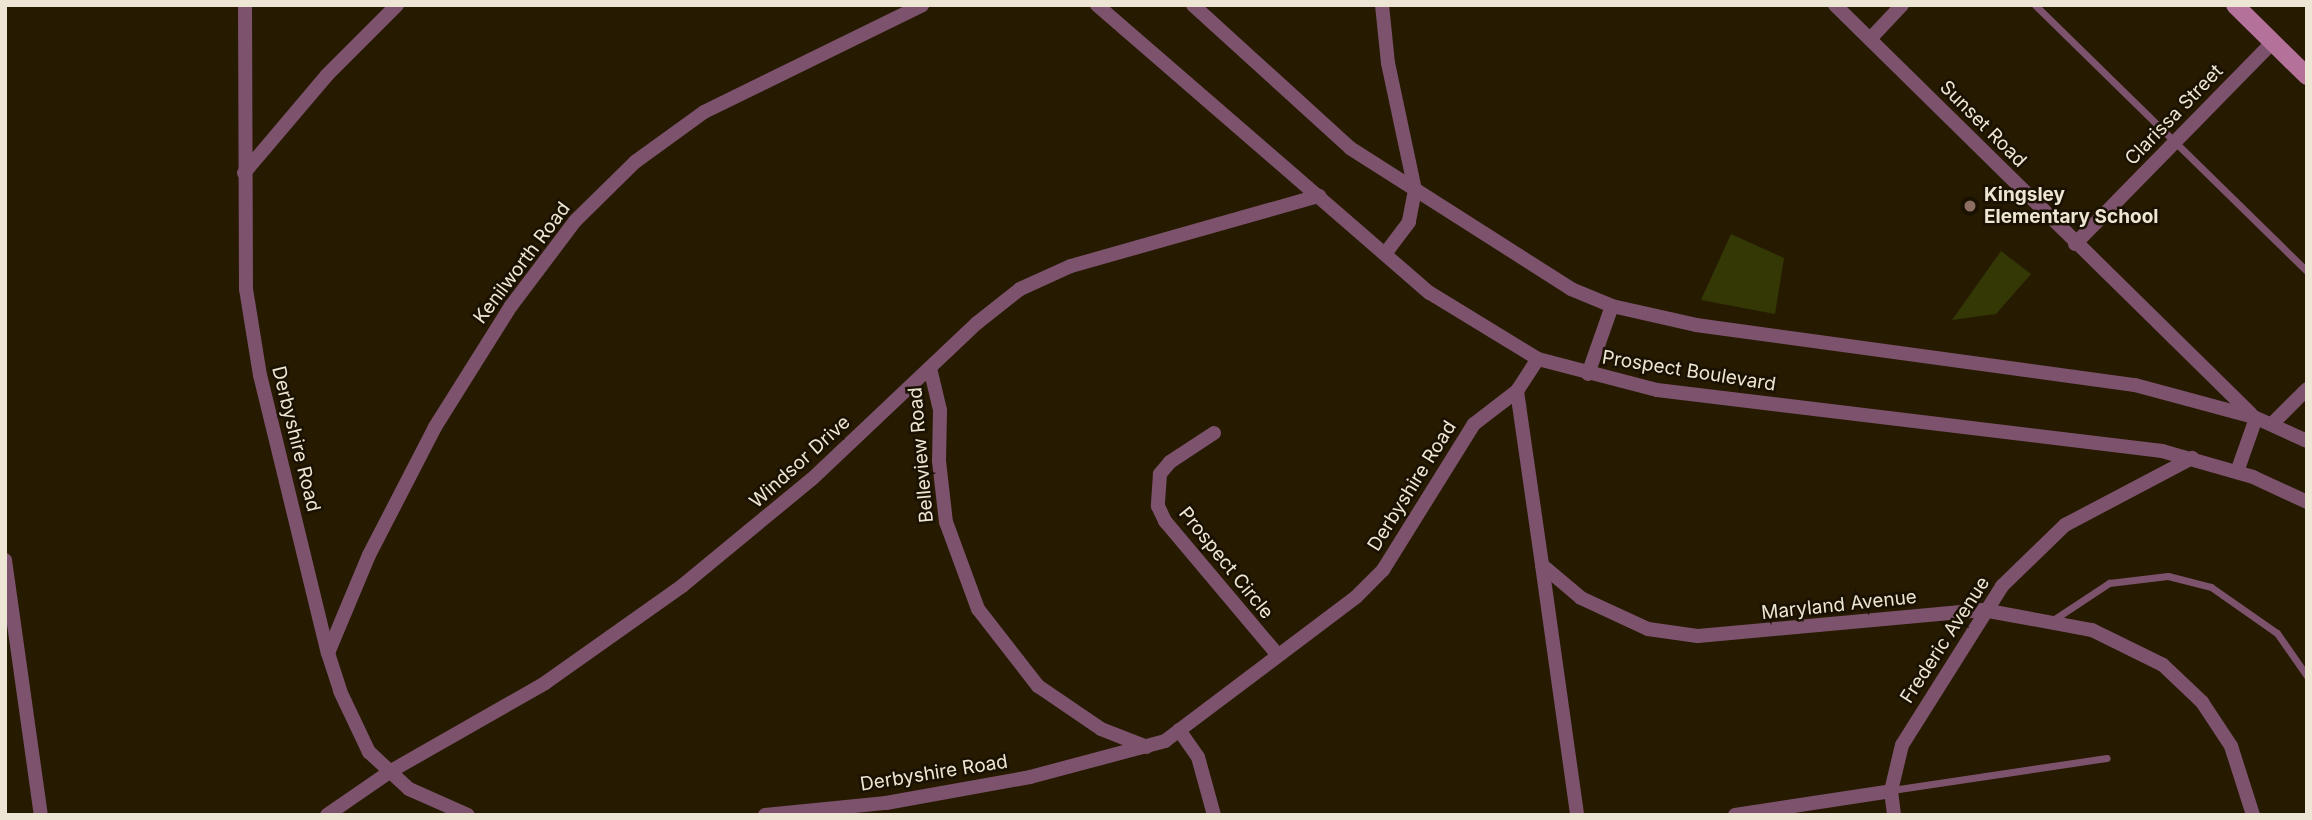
<!DOCTYPE html>
<style>
body{margin:0}
#map{position:relative;width:2312px;height:820px;overflow:hidden;background:#261a00;font-family:Inter,sans-serif}
div>[style]{position:absolute}
.green>*{inset:0;background:#333805}
.lane>*{height:7px;margin:-3.5px;padding:0 3.5px;transform-origin:3.5px;border-radius:3.5px;background:#7c526c}
.street>*{height:14px;margin:-7px;padding:0 7px;transform-origin:7px;border-radius:7px;background:#7c526c}
.secondary>*{height:18px;margin:-9px;padding:0 9px;transform-origin:9px;border-radius:9px;background:#b4719a}
.dots>*{width:19px;height:19px;translate:-50% -50%;box-sizing:border-box;border:4px solid #1a1100;border-radius:50%}
span{translate:-50% -50%;white-space:nowrap;text-align:center;line-height:1.15;-webkit-text-stroke:5px #1a1100;paint-order:stroke}
.street-label{font-size:19px;color:#eee6d5}
.poi-label{font-size:19px;color:#eee6d5;font-weight:700}
.left{translate:0 -50%;text-align:left}
.frame{position:absolute;inset:0;border:7px solid #eee6d5;pointer-events:none}
</style>
<div id="map">
<div class="green">
<div style="clip-path:polygon(1731px 234px,1784px 258px,1775px 314px,1701px 300px)"></div>
<div style="clip-path:polygon(2001px 251px,2031px 274px,1996px 314px,1952px 320px)"></div>
</div>
<div class="lane">
<div style="left:2035px;top:5px;width:380px;rotate:44.4deg"></div>
<div style="left:2050px;top:622px;width:71px;rotate:-33.5deg"></div>
<div style="left:2109px;top:583px;width:59px;rotate:-6.8deg"></div>
<div style="left:2168px;top:576px;width:44px;rotate:14.3deg"></div>
<div style="left:2211px;top:587px;width:80px;rotate:34.9deg"></div>
<div style="left:2277px;top:633px;width:52px;rotate:55.1deg"></div>
<div style="left:1892px;top:790px;width:217px;rotate:-8.5deg"></div>
</div>
<div class="street">
<div style="left:245px;top:5px;width:284px;rotate:89.8deg"></div>
<div style="left:246px;top:289px;width:87px;rotate:80.8deg"></div>
<div style="left:260px;top:375px;width:286px;rotate:76.3deg"></div>
<div style="left:328px;top:653px;width:40px;rotate:72deg"></div>
<div style="left:340px;top:691px;width:68px;rotate:64.6deg"></div>
<div style="left:369px;top:752px;width:54px;rotate:42.8deg"></div>
<div style="left:409px;top:789px;width:64px;rotate:23.8deg"></div>
<div style="left:1097px;top:5px;width:440px;rotate:40.9deg"></div>
<div style="left:1430px;top:293px;width:127px;rotate:31.4deg"></div>
<div style="left:1538px;top:359px;width:123px;rotate:14.6deg"></div>
<div style="left:1657px;top:390px;width:509px;rotate:6.89deg"></div>
<div style="left:2162px;top:451px;width:95px;rotate:15.9deg"></div>
<div style="left:2253px;top:477px;width:60px;rotate:24.8deg"></div>
<div style="left:1193px;top:5px;width:212px;rotate:42.3deg"></div>
<div style="left:1350px;top:148px;width:262px;rotate:32.5deg"></div>
<div style="left:1571px;top:289px;width:44px;rotate:22.5deg"></div>
<div style="left:1612px;top:306px;width:86px;rotate:12.7deg"></div>
<div style="left:1696px;top:325px;width:443px;rotate:7.8deg"></div>
<div style="left:2135px;top:385px;width:123px;rotate:15.1deg"></div>
<div style="left:2254px;top:417px;width:58px;rotate:24.4deg"></div>
<div style="left:1382px;top:5px;width:58px;rotate:84.1deg"></div>
<div style="left:1388px;top:63px;width:130px;rotate:78deg"></div>
<div style="left:1415px;top:190px;width:33px;rotate:101deg"></div>
<div style="left:1409px;top:222px;width:40px;rotate:127deg"></div>
<div style="left:1835px;top:5px;width:583px;rotate:44.51deg"></div>
<div style="left:1870px;top:39px;width:47px;rotate:-46.7deg"></div>
<div style="left:244px;top:173px;width:128px;rotate:-49.7deg"></div>
<div style="left:327px;top:75px;width:99px;rotate:-45deg"></div>
<div style="left:2075px;top:244px;width:281px;rotate:-45.6deg"></div>
<div style="left:930px;top:368px;width:43px;rotate:76.6deg"></div>
<div style="left:940px;top:410px;width:51px;rotate:91.1deg"></div>
<div style="left:939px;top:461px;width:61px;rotate:83.5deg"></div>
<div style="left:946px;top:522px;width:93px;rotate:69.8deg"></div>
<div style="left:978px;top:609px;width:98px;rotate:52.1deg"></div>
<div style="left:1038px;top:686px;width:76px;rotate:34.3deg"></div>
<div style="left:1101px;top:729px;width:49px;rotate:21.4deg"></div>
<div style="left:1588px;top:374px;width:72px;rotate:-70.6deg"></div>
<div style="left:1517px;top:391px;width:176px;rotate:81.8deg"></div>
<div style="left:1542px;top:565px;width:51px;rotate:40.2deg"></div>
<div style="left:1581px;top:598px;width:74px;rotate:24.8deg"></div>
<div style="left:1648px;top:629px;width:50px;rotate:8deg"></div>
<div style="left:1698px;top:636px;width:286px;rotate:-5.2deg"></div>
<div style="left:1983px;top:610px;width:111px;rotate:10.4deg"></div>
<div style="left:2092px;top:630px;width:79px;rotate:26.2deg"></div>
<div style="left:2163px;top:665px;width:54px;rotate:43.5deg"></div>
<div style="left:2202px;top:702px;width:53px;rotate:56.6deg"></div>
<div style="left:2231px;top:746px;width:72px;rotate:72.3deg"></div>
<div style="left:2272px;top:424px;width:49px;rotate:-45deg"></div>
<div style="left:1214px;top:433px;width:53px;rotate:146.6deg"></div>
<div style="left:1170px;top:462px;width:16px;rotate:130deg"></div>
<div style="left:1160px;top:474px;width:32px;rotate:94deg"></div>
<div style="left:1158px;top:506px;width:17px;rotate:65deg"></div>
<div style="left:1165px;top:521px;width:175px;rotate:49.9deg"></div>
<div style="left:2237px;top:472px;width:57px;rotate:-70.6deg"></div>
<div style="left:5px;top:560px;width:258px;rotate:82deg"></div>
<div style="left:1542px;top:565px;width:252px;rotate:82deg"></div>
<div style="left:328px;top:653px;width:106px;rotate:-67.3deg"></div>
<div style="left:369px;top:555px;width:144px;rotate:-62.7deg"></div>
<div style="left:435px;top:427px;width:143px;rotate:-57.9deg"></div>
<div style="left:511px;top:306px;width:106px;rotate:-53deg"></div>
<div style="left:575px;top:221px;width:84px;rotate:-44.5deg"></div>
<div style="left:635px;top:162px;width:85px;rotate:-35.9deg"></div>
<div style="left:704px;top:112px;width:243px;rotate:-26.1deg"></div>
<div style="left:1179px;top:730px;width:33px;rotate:55deg"></div>
<div style="left:1198px;top:757px;width:60px;rotate:74.6deg"></div>
<div style="left:327px;top:815px;width:78px;rotate:-34.5deg"></div>
<div style="left:391px;top:771px;width:177px;rotate:-29.7deg"></div>
<div style="left:545px;top:683px;width:168px;rotate:-35.3deg"></div>
<div style="left:682px;top:586px;width:168px;rotate:-39.5deg"></div>
<div style="left:812px;top:479px;width:227px;rotate:-43.4deg"></div>
<div style="left:977px;top:323px;width:55px;rotate:-38.3deg"></div>
<div style="left:1020px;top:289px;width:56px;rotate:-24.3deg"></div>
<div style="left:1071px;top:266px;width:258px;rotate:-15.8deg"></div>
<div style="left:765px;top:815px;width:122px;rotate:-5.7deg"></div>
<div style="left:886px;top:803px;width:146px;rotate:-10.2deg"></div>
<div style="left:1030px;top:777px;width:140px;rotate:-14.9deg"></div>
<div style="left:1165px;top:741px;width:239px;rotate:-37deg"></div>
<div style="left:1356px;top:597px;width:38px;rotate:-45deg"></div>
<div style="left:1383px;top:570px;width:172px;rotate:-58.1deg"></div>
<div style="left:1474px;top:424px;width:54px;rotate:-37.5deg"></div>
<div style="left:1517px;top:391px;width:38px;rotate:-57deg"></div>
<div style="left:1735px;top:815px;width:158px;rotate:-8.7deg"></div>
<div style="left:1894px;top:815px;width:24px;rotate:-97deg"></div>
<div style="left:1891px;top:791px;width:47px;rotate:-76.6deg"></div>
<div style="left:1902px;top:745px;width:188px;rotate:-57.8deg"></div>
<div style="left:2002px;top:586px;width:88px;rotate:-44.1deg"></div>
<div style="left:2065px;top:525px;width:144px;rotate:-27.8deg"></div>
</div>
<div class="secondary">
<div style="left:2235px;top:5px;width:101px;rotate:44.6deg"></div>
</div>
<div class="dots">
<div style="left:1970px;top:206px;background:#8d6e63"></div>
</div>
<div class="street-label">
<span style="left:2174px;top:115px;rotate:-46deg">Clarissa Street</span>
<span style="left:1983px;top:124px;rotate:45deg">Sunset Road</span>
<span style="left:522px;top:263px;rotate:-53deg">Kenilworth Road</span>
<span style="left:1689px;top:371px;rotate:9deg">Prospect Boulevard</span>
<span style="left:296px;top:439px;rotate:76deg">Derbyshire Road</span>
<span style="left:921px;top:455px;rotate:-95deg">Belleview Road</span>
<span style="left:800px;top:462px;rotate:-42deg">Windsor Drive</span>
<span style="left:1412px;top:486px;rotate:-58deg">Derbyshire Road</span>
<span style="left:1226px;top:563px;rotate:51deg">Prospect Circle</span>
<span style="left:1839px;top:605px;rotate:-6deg">Maryland Avenue</span>
<span style="left:1945px;top:640px;rotate:-57deg">Frederic Avenue</span>
<span style="left:934px;top:773px;rotate:-9deg">Derbyshire Road</span>
</div>
<div class="poi-label">
<span class="left" style="left:1984px;top:206px">Kingsley<br>Elementary School</span>
</div>
<div class="frame"></div>
</div>
